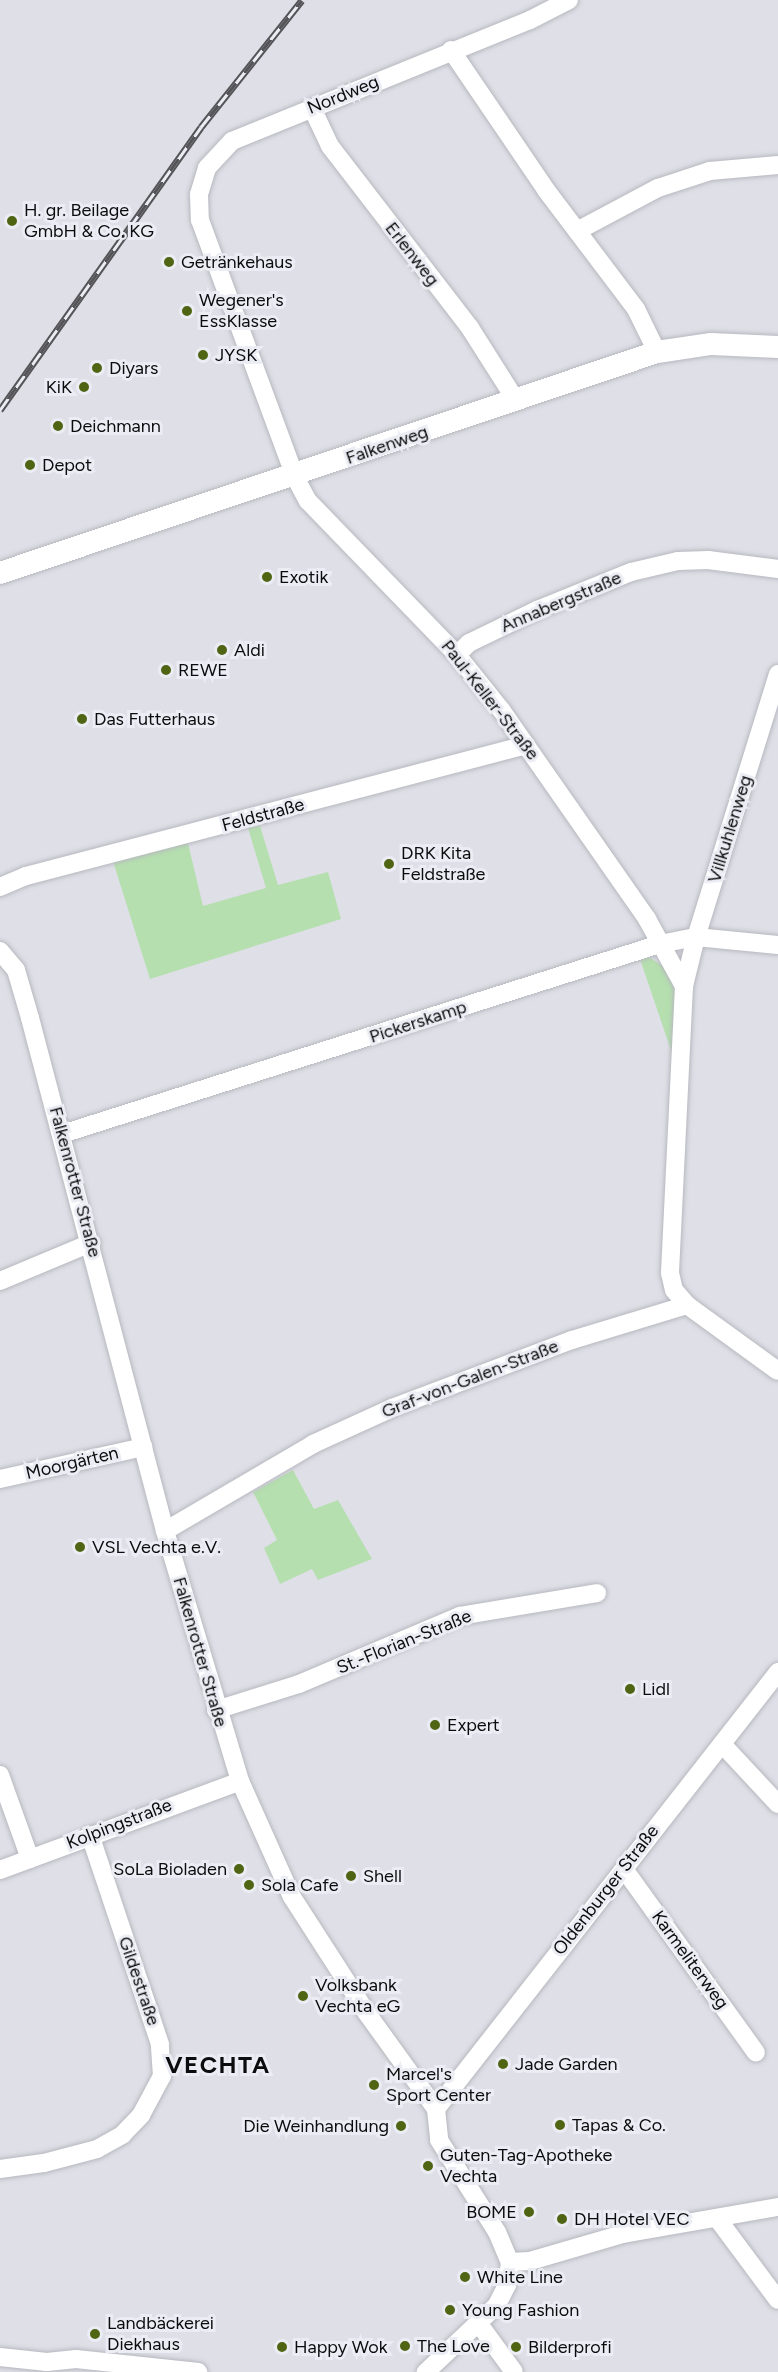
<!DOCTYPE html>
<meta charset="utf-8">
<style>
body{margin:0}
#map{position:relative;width:778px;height:2372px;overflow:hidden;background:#dfdfe7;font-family:Figtree,sans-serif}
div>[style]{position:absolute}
.green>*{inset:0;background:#b5dfaf}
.roads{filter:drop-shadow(0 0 2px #b7b8bf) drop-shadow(0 0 2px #b7b8bf)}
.minor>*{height:18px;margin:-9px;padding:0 9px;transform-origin:9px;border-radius:9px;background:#fff}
.major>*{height:22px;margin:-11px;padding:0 11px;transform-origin:11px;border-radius:11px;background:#fff}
.rail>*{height:7px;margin-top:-3.5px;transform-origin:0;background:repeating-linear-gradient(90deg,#ecedf4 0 14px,#545458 0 28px);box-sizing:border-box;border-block:2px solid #545458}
.dots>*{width:16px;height:16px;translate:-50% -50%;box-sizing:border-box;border:3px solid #ecedf4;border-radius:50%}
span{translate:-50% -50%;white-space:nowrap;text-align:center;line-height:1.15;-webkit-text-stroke:6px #ecedf4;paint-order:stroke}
.street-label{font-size:18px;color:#0c0c0e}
.poi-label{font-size:18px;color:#0c0c0e}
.left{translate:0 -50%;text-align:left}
.right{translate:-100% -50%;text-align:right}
.district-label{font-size:24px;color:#0c0c0e;font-weight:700;letter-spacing:1.5px}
</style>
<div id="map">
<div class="green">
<div style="clip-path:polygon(260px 826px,278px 885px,328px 872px,341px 919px,150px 979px,111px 855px,186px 835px,203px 906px,266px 888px,248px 828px)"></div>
<div style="clip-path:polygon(649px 957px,669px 970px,675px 993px,674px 1059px,640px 959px)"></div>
<div style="clip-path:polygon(293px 1470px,314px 1509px,338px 1500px,372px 1559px,318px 1580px,312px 1569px,280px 1584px,264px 1548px,277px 1540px,253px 1492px)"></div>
</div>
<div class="roads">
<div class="minor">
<div style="left:569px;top:0;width:44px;rotate:152.9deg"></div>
<div style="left:530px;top:20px;width:322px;rotate:157.9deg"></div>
<div style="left:232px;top:141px;width:37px;rotate:133deg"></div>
<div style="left:207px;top:168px;width:28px;rotate:107deg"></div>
<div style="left:199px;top:195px;width:25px;rotate:88deg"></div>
<div style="left:200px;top:220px;width:274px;rotate:69.7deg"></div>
<div style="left:295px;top:477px;width:27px;rotate:62deg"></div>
<div style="left:308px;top:501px;width:214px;rotate:45.9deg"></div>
<div style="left:457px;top:655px;width:72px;rotate:51.2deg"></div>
<div style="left:502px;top:711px;width:254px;rotate:55.1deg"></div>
<div style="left:647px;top:919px;width:77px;rotate:61.1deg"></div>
<div style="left:451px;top:50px;width:169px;rotate:55.8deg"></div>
<div style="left:546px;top:190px;width:149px;rotate:52.9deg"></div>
<div style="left:636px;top:309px;width:48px;rotate:64deg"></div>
<div style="left:312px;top:108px;width:42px;rotate:64.7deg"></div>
<div style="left:330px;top:146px;width:230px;rotate:52.4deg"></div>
<div style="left:470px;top:328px;width:84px;rotate:57.6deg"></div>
<div style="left:577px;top:231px;width:92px;rotate:-28deg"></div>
<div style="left:658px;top:188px;width:55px;rotate:-18.1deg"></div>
<div style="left:710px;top:171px;width:68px;rotate:-5deg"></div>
<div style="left:457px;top:655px;width:17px;rotate:-45deg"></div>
<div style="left:469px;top:643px;width:76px;rotate:-25.9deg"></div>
<div style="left:537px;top:610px;width:101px;rotate:-22deg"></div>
<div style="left:631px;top:572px;width:48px;rotate:-13.2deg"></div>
<div style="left:678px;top:561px;width:30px;rotate:-2deg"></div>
<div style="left:708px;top:560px;width:71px;rotate:7.3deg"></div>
<div style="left:778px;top:674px;width:275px;rotate:107.3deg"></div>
<div style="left:696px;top:937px;width:50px;rotate:103.8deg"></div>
<div style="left:684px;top:986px;width:287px;rotate:92.8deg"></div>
<div style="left:670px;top:1273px;width:17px;rotate:77deg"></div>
<div style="left:674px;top:1290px;width:20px;rotate:49deg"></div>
<div style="left:687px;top:1305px;width:112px;rotate:36deg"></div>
<div style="left:0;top:887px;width:28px;rotate:-23deg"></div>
<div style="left:26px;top:876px;width:517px;rotate:-14.68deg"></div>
<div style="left:0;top:951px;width:25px;rotate:50deg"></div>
<div style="left:16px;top:970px;width:50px;rotate:73.7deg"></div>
<div style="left:30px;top:1018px;width:530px;rotate:75.26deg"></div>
<div style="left:165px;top:1531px;width:261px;rotate:73.3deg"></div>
<div style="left:240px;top:1781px;width:127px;rotate:65.9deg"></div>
<div style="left:292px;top:1897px;width:137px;rotate:57.2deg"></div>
<div style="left:366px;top:2012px;width:120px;rotate:54.2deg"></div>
<div style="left:436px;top:2109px;width:31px;rotate:84deg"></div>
<div style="left:439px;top:2140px;width:109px;rotate:57.8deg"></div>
<div style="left:497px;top:2232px;width:33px;rotate:67deg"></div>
<div style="left:510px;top:2262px;width:23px;rotate:97deg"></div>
<div style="left:507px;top:2285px;width:22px;rotate:117deg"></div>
<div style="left:497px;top:2305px;width:98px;rotate:136.7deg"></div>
<div style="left:62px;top:1134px;width:627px;rotate:-17.63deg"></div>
<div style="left:660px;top:944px;width:37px;rotate:-11deg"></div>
<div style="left:696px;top:937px;width:82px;rotate:5.6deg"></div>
<div style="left:0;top:1281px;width:99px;rotate:-22.7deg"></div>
<div style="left:0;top:1479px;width:147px;rotate:-12.6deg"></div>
<div style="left:165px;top:1531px;width:172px;rotate:-30.4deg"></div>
<div style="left:313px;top:1444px;width:87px;rotate:-24.5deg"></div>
<div style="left:392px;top:1408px;width:192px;rotate:-20.7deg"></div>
<div style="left:572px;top:1340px;width:120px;rotate:-16.9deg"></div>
<div style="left:216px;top:1710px;width:87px;rotate:-17.4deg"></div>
<div style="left:299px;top:1684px;width:175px;rotate:-22.9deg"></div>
<div style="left:460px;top:1616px;width:139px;rotate:-9.5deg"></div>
<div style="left:722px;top:1744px;width:82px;rotate:47deg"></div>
<div style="left:0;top:1775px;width:89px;rotate:70.3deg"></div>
<div style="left:624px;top:1869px;width:226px;rotate:54.3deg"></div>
<div style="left:0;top:1870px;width:256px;rotate:-20.3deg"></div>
<div style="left:436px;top:2109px;width:555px;rotate:-51.95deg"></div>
<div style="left:0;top:2169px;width:44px;rotate:-7.8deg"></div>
<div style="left:44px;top:2163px;width:55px;rotate:-14.8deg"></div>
<div style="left:97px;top:2149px;width:29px;rotate:-29deg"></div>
<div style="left:122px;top:2135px;width:28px;rotate:-46deg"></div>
<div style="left:141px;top:2115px;width:44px;rotate:-61.7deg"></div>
<div style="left:162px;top:2076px;width:32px;rotate:-94deg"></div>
<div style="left:160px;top:2044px;width:220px;rotate:-108.5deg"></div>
<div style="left:717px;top:2218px;width:102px;rotate:53.4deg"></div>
<div style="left:510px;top:2262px;width:20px;rotate:-3deg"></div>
<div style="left:530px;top:2261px;width:97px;rotate:-16.2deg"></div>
<div style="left:623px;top:2234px;width:157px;rotate:-9.9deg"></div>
<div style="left:479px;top:2324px;width:59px;rotate:53.9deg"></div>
<div style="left:0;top:2357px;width:47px;rotate:6.1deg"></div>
<div style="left:47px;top:2362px;width:29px;rotate:-6deg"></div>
<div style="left:76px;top:2359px;width:123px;rotate:6.1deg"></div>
</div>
<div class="major">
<div style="left:0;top:573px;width:693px;rotate:-18.59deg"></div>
<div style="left:657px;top:352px;width:55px;rotate:-8.4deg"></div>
<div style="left:711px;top:344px;width:67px;rotate:2.6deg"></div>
</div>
</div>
<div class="rail">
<div style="left:0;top:410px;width:347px;rotate:-54.6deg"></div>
<div style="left:201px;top:127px;width:162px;rotate:-51.5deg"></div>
</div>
<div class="dots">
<div style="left:12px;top:221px;background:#4f6514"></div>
<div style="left:169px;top:262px;background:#4f6514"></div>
<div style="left:187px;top:311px;background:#4f6514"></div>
<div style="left:203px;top:355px;background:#4f6514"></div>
<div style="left:97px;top:368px;background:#4f6514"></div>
<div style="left:84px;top:387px;background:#4f6514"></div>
<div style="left:58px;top:426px;background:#4f6514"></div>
<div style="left:30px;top:465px;background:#4f6514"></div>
<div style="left:267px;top:577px;background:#4f6514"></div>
<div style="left:222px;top:650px;background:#4f6514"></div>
<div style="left:166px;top:670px;background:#4f6514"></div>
<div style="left:82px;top:719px;background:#4f6514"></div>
<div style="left:389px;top:864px;background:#4f6514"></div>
<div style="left:80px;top:1547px;background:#4f6514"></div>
<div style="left:630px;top:1689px;background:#4f6514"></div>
<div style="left:435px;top:1725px;background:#4f6514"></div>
<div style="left:239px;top:1869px;background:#4f6514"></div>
<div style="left:351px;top:1876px;background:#4f6514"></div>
<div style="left:249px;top:1885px;background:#4f6514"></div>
<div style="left:303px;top:1996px;background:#4f6514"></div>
<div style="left:503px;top:2064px;background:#4f6514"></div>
<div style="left:374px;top:2085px;background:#4f6514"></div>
<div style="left:560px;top:2125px;background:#4f6514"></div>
<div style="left:401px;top:2126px;background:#4f6514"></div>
<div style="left:428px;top:2166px;background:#4f6514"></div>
<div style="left:529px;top:2212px;background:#4f6514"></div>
<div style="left:562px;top:2219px;background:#4f6514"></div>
<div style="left:465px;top:2277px;background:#4f6514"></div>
<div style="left:450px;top:2310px;background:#4f6514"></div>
<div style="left:95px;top:2334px;background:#4f6514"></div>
<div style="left:405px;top:2346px;background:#4f6514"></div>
<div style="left:282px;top:2347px;background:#4f6514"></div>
<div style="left:516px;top:2347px;background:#4f6514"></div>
</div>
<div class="street-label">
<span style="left:343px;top:95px;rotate:-22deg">Nordweg</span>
<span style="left:412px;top:254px;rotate:52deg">Erlenweg</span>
<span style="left:387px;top:445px;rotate:-19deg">Falkenweg</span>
<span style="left:561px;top:602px;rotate:-23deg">Annabergstraße</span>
<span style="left:490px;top:700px;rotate:52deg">Paul-Keller-Straße</span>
<span style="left:263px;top:815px;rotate:-15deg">Feldstraße</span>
<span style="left:730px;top:829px;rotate:-73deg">Villkuhlenweg</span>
<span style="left:418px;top:1022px;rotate:-18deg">Pickerskamp</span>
<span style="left:75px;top:1182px;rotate:75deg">Falkenrotter Straße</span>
<span style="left:470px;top:1379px;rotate:-21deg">Graf-von-Galen-Straße</span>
<span style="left:72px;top:1463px;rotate:-13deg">Moorgärten</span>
<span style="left:404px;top:1642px;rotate:-22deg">St.-Florian-Straße</span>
<span style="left:200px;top:1652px;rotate:74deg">Falkenrotter Straße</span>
<span style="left:119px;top:1824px;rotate:-21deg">Kolpingstraße</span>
<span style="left:606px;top:1890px;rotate:-52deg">Oldenburger Straße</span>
<span style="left:690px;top:1960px;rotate:54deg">Karmeliterweg</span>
<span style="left:139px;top:1981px;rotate:71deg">Gildestraße</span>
</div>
<div class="poi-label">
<span class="left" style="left:24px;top:221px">H. gr. Beilage<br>GmbH &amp; Co. KG</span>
<span class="left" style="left:181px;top:262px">Getränkehaus</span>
<span class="left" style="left:199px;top:311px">Wegener's<br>EssKlasse</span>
<span class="left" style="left:215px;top:355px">JYSK</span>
<span class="left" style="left:109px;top:368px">Diyars</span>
<span class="right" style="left:72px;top:387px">KiK</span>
<span class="left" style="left:70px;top:426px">Deichmann</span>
<span class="left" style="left:42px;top:465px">Depot</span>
<span class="left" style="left:279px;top:577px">Exotik</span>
<span class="left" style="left:234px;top:650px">Aldi</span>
<span class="left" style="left:178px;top:670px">REWE</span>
<span class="left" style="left:94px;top:719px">Das Futterhaus</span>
<span class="left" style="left:401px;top:864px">DRK Kita<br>Feldstraße</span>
<span class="left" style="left:92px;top:1547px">VSL Vechta e.V.</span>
<span class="left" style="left:642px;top:1689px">Lidl</span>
<span class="left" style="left:447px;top:1725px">Expert</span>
<span class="right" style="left:227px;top:1869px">SoLa Bioladen</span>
<span class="left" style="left:363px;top:1876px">Shell</span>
<span class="left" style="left:261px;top:1885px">Sola Cafe</span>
<span class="left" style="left:315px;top:1996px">Volksbank<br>Vechta eG</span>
<span class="left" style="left:515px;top:2064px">Jade Garden</span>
<span class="left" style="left:386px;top:2085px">Marcel's<br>Sport Center</span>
<span class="left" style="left:572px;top:2125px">Tapas &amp; Co.</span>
<span class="right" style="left:389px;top:2126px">Die Weinhandlung</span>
<span class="left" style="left:440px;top:2166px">Guten-Tag-Apotheke<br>Vechta</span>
<span class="right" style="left:517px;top:2212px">BOME</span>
<span class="left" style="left:574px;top:2219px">DH Hotel VEC</span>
<span class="left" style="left:477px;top:2277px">White Line</span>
<span class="left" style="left:462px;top:2310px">Young Fashion</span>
<span class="left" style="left:107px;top:2334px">Landbäckerei<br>Diekhaus</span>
<span class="left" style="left:417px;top:2346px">The Love</span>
<span class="left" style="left:294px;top:2347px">Happy Wok</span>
<span class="left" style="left:528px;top:2347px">Bilderprofi</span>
</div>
<div class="district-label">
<span style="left:218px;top:2065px">VECHTA</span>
</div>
</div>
